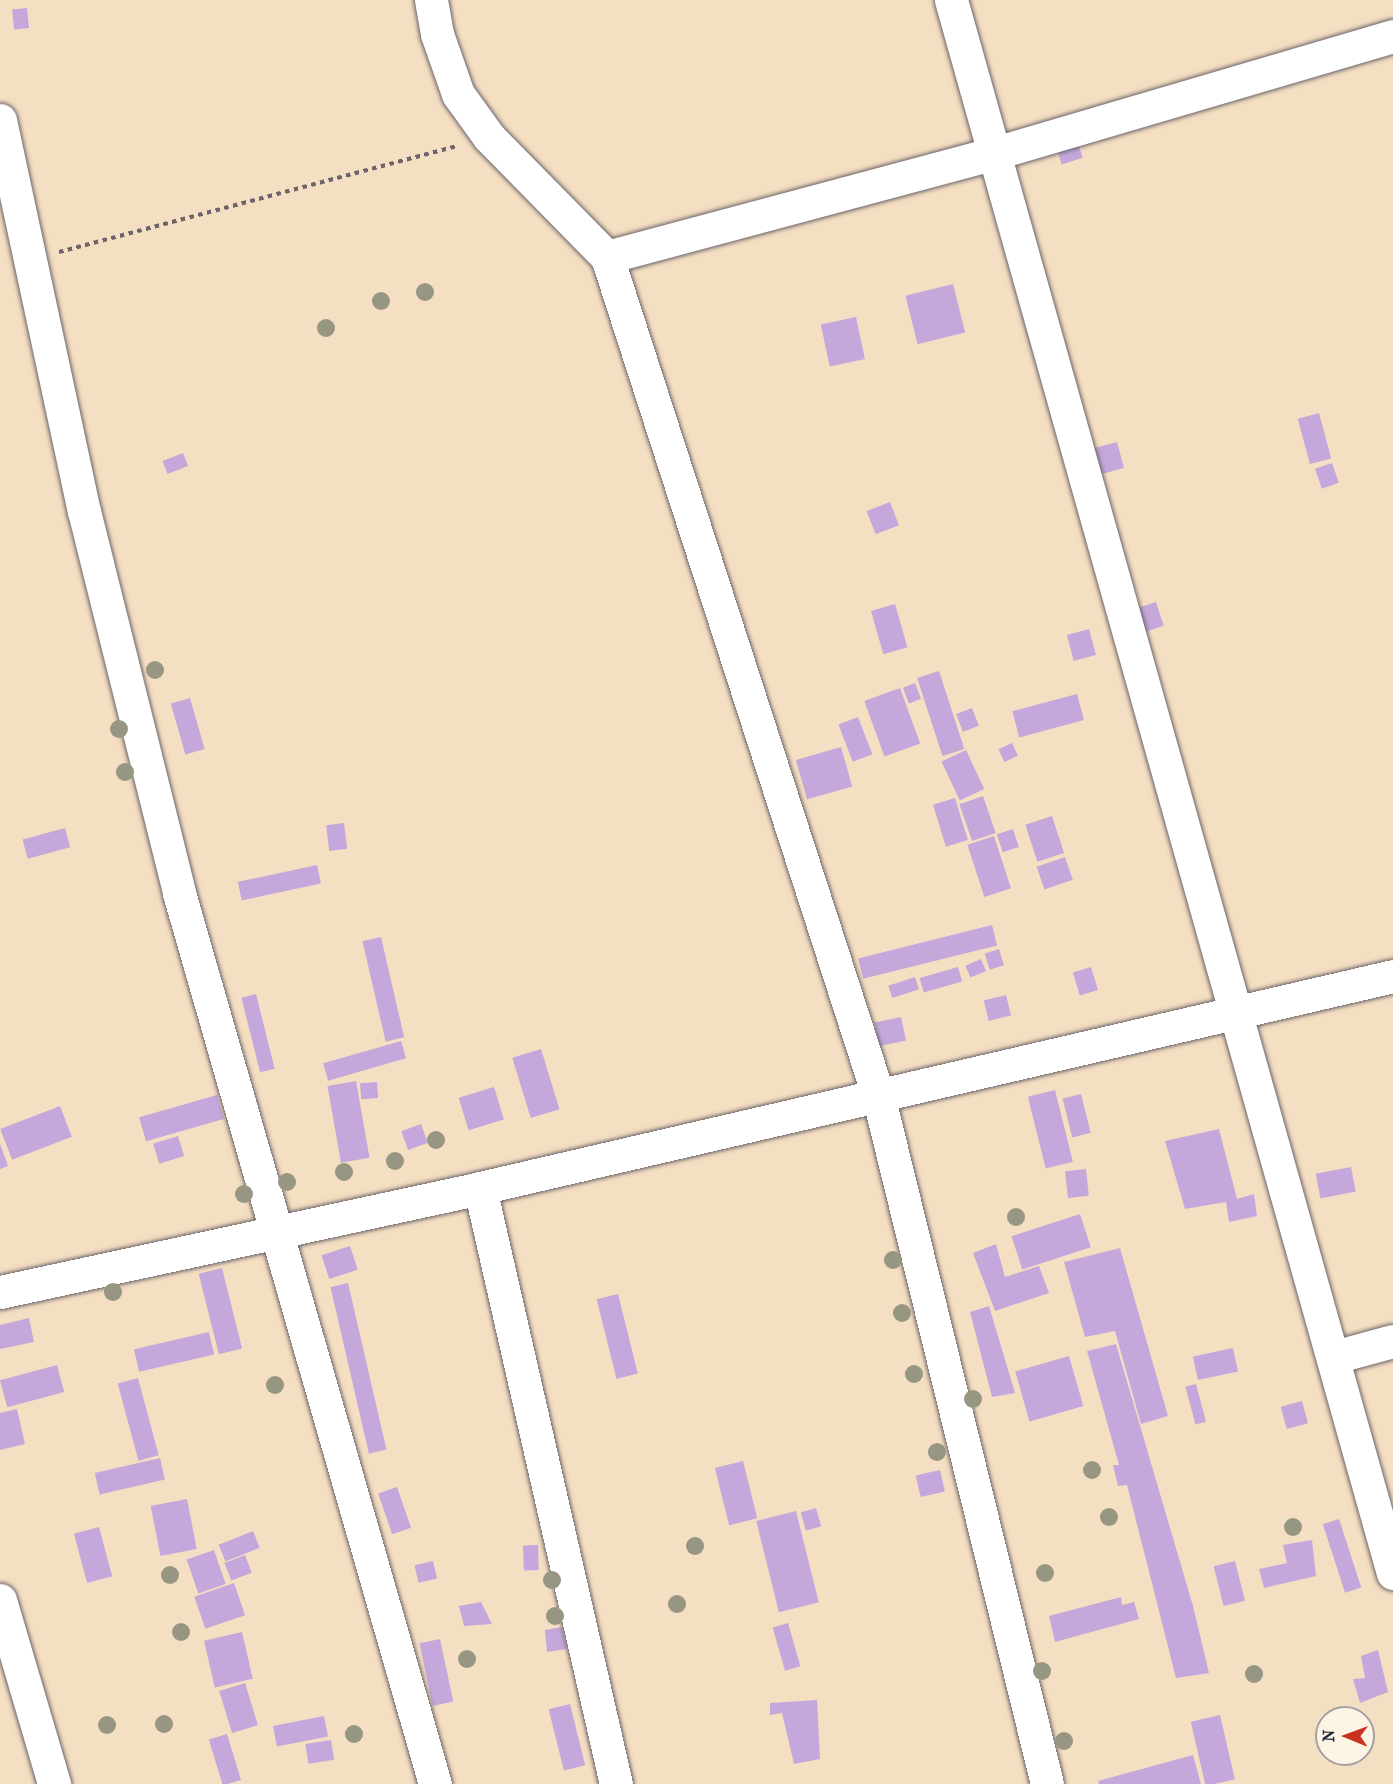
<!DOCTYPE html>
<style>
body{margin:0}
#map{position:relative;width:1393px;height:1784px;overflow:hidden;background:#f5dfc2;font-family:"IM FELL French Canon",serif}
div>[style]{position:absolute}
.building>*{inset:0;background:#c4a8dc;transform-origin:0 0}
.path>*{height:4px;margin-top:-2px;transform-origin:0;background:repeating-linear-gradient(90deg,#6c646a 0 4.5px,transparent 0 9px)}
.roads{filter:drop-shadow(0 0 2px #6c646a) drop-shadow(0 0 2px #6c646a)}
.minor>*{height:33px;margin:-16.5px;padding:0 16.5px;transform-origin:16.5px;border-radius:16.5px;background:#fff}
.trees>*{width:18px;height:18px;margin:-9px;border-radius:50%;background:#969683}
span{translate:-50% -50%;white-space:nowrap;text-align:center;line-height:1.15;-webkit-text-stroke:4.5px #fcf5e5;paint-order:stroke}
.north{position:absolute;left:1315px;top:1706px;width:60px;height:60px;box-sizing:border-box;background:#fcf5e5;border:2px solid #a5a1a1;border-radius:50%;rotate:271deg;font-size:16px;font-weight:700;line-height:24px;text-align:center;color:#22223b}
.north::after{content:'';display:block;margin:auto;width:21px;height:27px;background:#c8321e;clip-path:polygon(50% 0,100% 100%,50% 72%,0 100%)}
</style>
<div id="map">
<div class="building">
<div style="left:27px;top:8px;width:20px;height:15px;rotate:84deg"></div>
<div style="left:1075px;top:134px;width:25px;height:22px;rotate:72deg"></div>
<div style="left:953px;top:284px;width:50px;height:49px;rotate:76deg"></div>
<div style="left:856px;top:317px;width:43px;height:36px;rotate:78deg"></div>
<div style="left:1319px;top:413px;width:47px;height:22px;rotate:75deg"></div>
<div style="left:1117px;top:442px;width:27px;height:24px;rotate:75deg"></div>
<div style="left:183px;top:453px;width:14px;height:22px;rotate:69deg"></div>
<div style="left:1332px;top:463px;width:21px;height:18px;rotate:71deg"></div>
<div style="left:890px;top:502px;width:25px;height:25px;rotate:69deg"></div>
<div style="left:1156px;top:602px;width:25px;height:20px;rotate:72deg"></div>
<div style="left:895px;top:604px;width:45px;height:25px;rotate:74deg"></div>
<div style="left:1089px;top:629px;width:27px;height:23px;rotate:75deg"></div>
<div style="left:939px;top:671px;width:82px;height:23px;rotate:72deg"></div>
<div style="left:915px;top:683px;width:17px;height:13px;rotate:69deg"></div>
<div style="left:900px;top:688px;width:59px;height:38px;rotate:70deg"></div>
<div style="left:1077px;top:694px;width:27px;height:67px;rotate:75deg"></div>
<div style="left:190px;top:698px;width:53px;height:20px;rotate:74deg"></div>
<div style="left:972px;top:708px;width:19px;height:17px;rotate:69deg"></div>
<div style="left:858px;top:717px;width:40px;height:21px;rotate:69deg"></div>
<div style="left:1012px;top:743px;width:14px;height:15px;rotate:65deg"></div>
<div style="left:841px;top:747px;width:41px;height:47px;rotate:74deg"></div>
<div style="left:966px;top:750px;width:43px;height:27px;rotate:65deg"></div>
<div style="left:983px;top:796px;width:39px;height:25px;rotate:71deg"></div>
<div style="left:955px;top:798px;width:44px;height:23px;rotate:73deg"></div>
<div style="left:1052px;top:816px;width:39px;height:28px;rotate:72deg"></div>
<div style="left:344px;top:823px;width:26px;height:18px;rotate:83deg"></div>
<div style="left:65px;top:828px;width:20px;height:44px;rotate:75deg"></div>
<div style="left:1013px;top:829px;width:19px;height:17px;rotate:72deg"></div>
<div style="left:994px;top:836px;width:55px;height:28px;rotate:72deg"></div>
<div style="left:1065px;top:857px;width:24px;height:30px;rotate:71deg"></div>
<div style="left:317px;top:865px;width:19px;height:81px;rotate:78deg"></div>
<div style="left:992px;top:925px;width:21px;height:138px;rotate:76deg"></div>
<div style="left:381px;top:937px;width:103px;height:19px;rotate:77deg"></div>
<div style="left:999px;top:949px;width:17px;height:15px;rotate:73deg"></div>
<div style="left:981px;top:959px;width:13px;height:17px;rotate:67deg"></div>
<div style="left:958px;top:967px;width:15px;height:40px;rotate:74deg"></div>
<div style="left:1091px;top:967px;width:24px;height:19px;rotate:73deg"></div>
<div style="left:915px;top:977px;width:13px;height:28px;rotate:72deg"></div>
<div style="left:256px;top:994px;width:77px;height:15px;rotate:76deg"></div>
<div style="left:1006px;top:995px;width:21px;height:23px;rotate:76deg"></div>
<div style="left:901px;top:1017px;width:24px;height:27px;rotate:78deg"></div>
<div style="left:401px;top:1041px;width:18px;height:81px;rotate:74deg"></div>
<div style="left:541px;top:1049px;width:63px;height:30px;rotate:73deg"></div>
<div style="left:356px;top:1081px;width:78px;height:29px;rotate:80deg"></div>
<div style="left:377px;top:1082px;width:16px;height:17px;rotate:86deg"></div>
<div style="left:494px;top:1087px;width:34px;height:37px;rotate:73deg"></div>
<div style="left:1055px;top:1090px;width:74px;height:28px;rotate:76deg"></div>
<div style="left:1081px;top:1094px;width:40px;height:19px;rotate:76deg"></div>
<div style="left:217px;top:1095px;width:25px;height:81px;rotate:74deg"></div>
<div style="left:60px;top:1106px;width:33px;height:64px;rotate:69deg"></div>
<div style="left:421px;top:1124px;width:20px;height:21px;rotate:70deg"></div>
<div style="clip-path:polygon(1219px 1129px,1237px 1199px,1254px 1194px,1257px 1216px,1229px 1222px,1226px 1202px,1185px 1209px,1165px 1141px)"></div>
<div style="left:178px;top:1136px;width:21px;height:26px;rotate:73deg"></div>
<div style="clip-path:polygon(0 1144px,8px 1166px,0 1169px)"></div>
<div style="left:1351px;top:1167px;width:25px;height:36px;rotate:79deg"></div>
<div style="left:1086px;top:1169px;width:27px;height:21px;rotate:84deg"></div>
<div style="left:1080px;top:1214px;width:35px;height:72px;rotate:72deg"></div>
<div style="clip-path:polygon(996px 1244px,1005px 1277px,1039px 1266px,1049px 1293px,995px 1311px,973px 1253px)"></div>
<div style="left:350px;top:1246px;width:25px;height:30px;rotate:72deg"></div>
<div style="clip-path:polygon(1120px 1248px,1168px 1416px,1141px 1424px,1115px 1331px,1085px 1337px,1064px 1262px)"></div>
<div style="left:222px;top:1268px;width:83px;height:24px;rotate:76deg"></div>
<div style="left:348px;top:1283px;width:171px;height:18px;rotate:77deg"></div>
<div style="left:618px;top:1294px;width:82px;height:22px;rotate:76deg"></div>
<div style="clip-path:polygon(989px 1306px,1015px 1393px,992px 1397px,970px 1312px)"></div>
<div style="clip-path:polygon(29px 1318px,34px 1342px,0 1349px,0 1325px)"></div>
<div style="left:209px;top:1332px;width:23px;height:77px;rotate:77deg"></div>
<div style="clip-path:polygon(1116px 1344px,1193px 1606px,1209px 1673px,1176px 1678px,1127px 1485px,1118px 1486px,1113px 1465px,1119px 1465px,1087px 1351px)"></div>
<div style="left:1233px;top:1348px;width:24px;height:41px;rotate:78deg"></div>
<div style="left:1069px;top:1356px;width:52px;height:56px;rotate:74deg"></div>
<div style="left:57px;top:1365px;width:28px;height:59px;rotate:75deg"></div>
<div style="left:138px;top:1378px;width:80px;height:21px;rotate:75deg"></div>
<div style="left:1196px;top:1384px;width:39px;height:11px;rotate:75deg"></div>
<div style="left:1302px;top:1401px;width:23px;height:22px;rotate:75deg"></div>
<div style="clip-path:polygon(17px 1409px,25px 1444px,0 1450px,0 1413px)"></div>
<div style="left:160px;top:1458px;width:22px;height:67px;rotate:77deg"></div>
<div style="left:743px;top:1461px;width:59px;height:29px;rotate:76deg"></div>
<div style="left:940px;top:1470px;width:22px;height:25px;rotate:77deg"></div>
<div style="left:397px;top:1487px;width:43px;height:20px;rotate:71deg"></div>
<div style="left:187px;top:1499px;width:51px;height:37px;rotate:79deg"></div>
<div style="left:816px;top:1508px;width:19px;height:16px;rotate:74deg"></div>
<div style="left:796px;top:1511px;width:94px;height:41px;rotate:76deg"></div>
<div style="left:1339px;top:1519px;width:72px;height:17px;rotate:72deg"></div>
<div style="left:99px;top:1527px;width:51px;height:26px;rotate:75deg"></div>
<div style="left:253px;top:1531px;width:18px;height:37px;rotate:68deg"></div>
<div style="clip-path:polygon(1312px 1540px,1316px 1576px,1264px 1588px,1259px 1569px,1287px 1563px,1283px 1545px)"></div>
<div style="left:538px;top:1545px;width:25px;height:15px;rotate:88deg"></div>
<div style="left:214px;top:1550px;width:36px;height:29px;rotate:71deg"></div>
<div style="left:245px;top:1555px;width:19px;height:22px;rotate:69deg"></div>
<div style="left:433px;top:1561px;width:18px;height:19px;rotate:77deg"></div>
<div style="left:1235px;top:1561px;width:41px;height:22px;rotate:76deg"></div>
<div style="left:234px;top:1583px;width:34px;height:42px;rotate:71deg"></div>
<div style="clip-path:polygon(1121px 1597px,1122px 1605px,1134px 1602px,1139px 1619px,1055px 1642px,1049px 1616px)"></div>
<div style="clip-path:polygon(481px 1602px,492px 1624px,464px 1626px,459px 1606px)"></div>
<div style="left:788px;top:1623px;width:45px;height:16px;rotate:74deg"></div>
<div style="clip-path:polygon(562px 1627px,567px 1649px,547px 1652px,545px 1630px)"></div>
<div style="left:242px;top:1632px;width:48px;height:39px;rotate:77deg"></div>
<div style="left:440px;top:1639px;width:64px;height:21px;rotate:78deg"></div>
<div style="clip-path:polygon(1378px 1650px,1388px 1692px,1360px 1703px,1353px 1679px,1365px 1678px,1361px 1656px)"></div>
<div style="left:245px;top:1683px;width:44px;height:27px;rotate:73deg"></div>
<div style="clip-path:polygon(817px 1700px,820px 1759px,794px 1764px,782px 1713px,770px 1715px,770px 1703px)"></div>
<div style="left:570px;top:1704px;width:63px;height:22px;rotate:76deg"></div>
<div style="left:1220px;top:1715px;width:66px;height:30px;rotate:77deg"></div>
<div style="left:324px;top:1716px;width:21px;height:52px;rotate:79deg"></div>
<div style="left:227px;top:1734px;width:48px;height:19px;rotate:73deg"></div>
<div style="left:331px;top:1740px;width:20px;height:26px;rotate:81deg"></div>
<div style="clip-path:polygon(1193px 1755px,1201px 1784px,1099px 1784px,1098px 1781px)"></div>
</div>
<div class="path">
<div style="left:59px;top:252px;width:413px;rotate:-14.9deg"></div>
</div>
<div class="roads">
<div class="minor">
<div style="left:431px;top:0;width:35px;rotate:80deg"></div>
<div style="left:437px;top:34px;width:64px;rotate:70.7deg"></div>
<div style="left:458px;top:94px;width:53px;rotate:54.2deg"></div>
<div style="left:489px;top:137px;width:168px;rotate:45.5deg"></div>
<div style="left:951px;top:0;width:1634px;rotate:74.31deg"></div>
<div style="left:0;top:120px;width:400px;rotate:77.9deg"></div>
<div style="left:84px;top:511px;width:394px;rotate:76deg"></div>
<div style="left:179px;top:893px;width:927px;rotate:73.97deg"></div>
<div style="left:480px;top:1188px;width:611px;rotate:77.15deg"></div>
<div style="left:0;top:1292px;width:491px;rotate:-12.2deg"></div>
<div style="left:480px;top:1188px;width:937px;rotate:-13.07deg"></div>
<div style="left:1334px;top:1357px;width:61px;rotate:-15.2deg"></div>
<div style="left:0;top:1600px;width:192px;rotate:73.6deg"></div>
<div style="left:1047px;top:1784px;width:709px;rotate:-103.78deg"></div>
<div style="left:878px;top:1095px;width:881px;rotate:-107.92deg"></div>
<div style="left:607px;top:257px;width:399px;rotate:-15deg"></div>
<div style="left:992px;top:154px;width:418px;rotate:-16.4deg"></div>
</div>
</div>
<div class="trees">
<div style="left:425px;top:292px"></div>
<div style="left:381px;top:301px"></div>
<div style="left:326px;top:328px"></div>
<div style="left:155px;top:670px"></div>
<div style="left:119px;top:729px"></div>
<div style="left:125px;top:772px"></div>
<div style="left:436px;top:1140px"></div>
<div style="left:395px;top:1161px"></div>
<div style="left:344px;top:1172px"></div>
<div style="left:287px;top:1182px"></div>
<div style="left:244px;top:1194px"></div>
<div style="left:1016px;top:1217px"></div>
<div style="left:893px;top:1260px"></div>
<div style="left:113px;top:1292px"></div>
<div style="left:902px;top:1313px"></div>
<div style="left:914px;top:1374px"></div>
<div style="left:275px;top:1385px"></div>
<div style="left:973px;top:1399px"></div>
<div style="left:937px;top:1452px"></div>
<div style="left:1092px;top:1470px"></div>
<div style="left:1109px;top:1517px"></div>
<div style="left:1293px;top:1527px"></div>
<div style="left:695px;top:1546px"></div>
<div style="left:1045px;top:1573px"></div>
<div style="left:170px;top:1575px"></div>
<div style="left:552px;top:1580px"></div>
<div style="left:677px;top:1604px"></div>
<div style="left:555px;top:1616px"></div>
<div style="left:181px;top:1632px"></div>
<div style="left:467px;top:1659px"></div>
<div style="left:1042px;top:1671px"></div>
<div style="left:1254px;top:1674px"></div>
<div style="left:164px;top:1724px"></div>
<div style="left:107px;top:1725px"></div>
<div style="left:354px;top:1734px"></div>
<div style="left:1064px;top:1741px"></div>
</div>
<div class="north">N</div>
</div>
